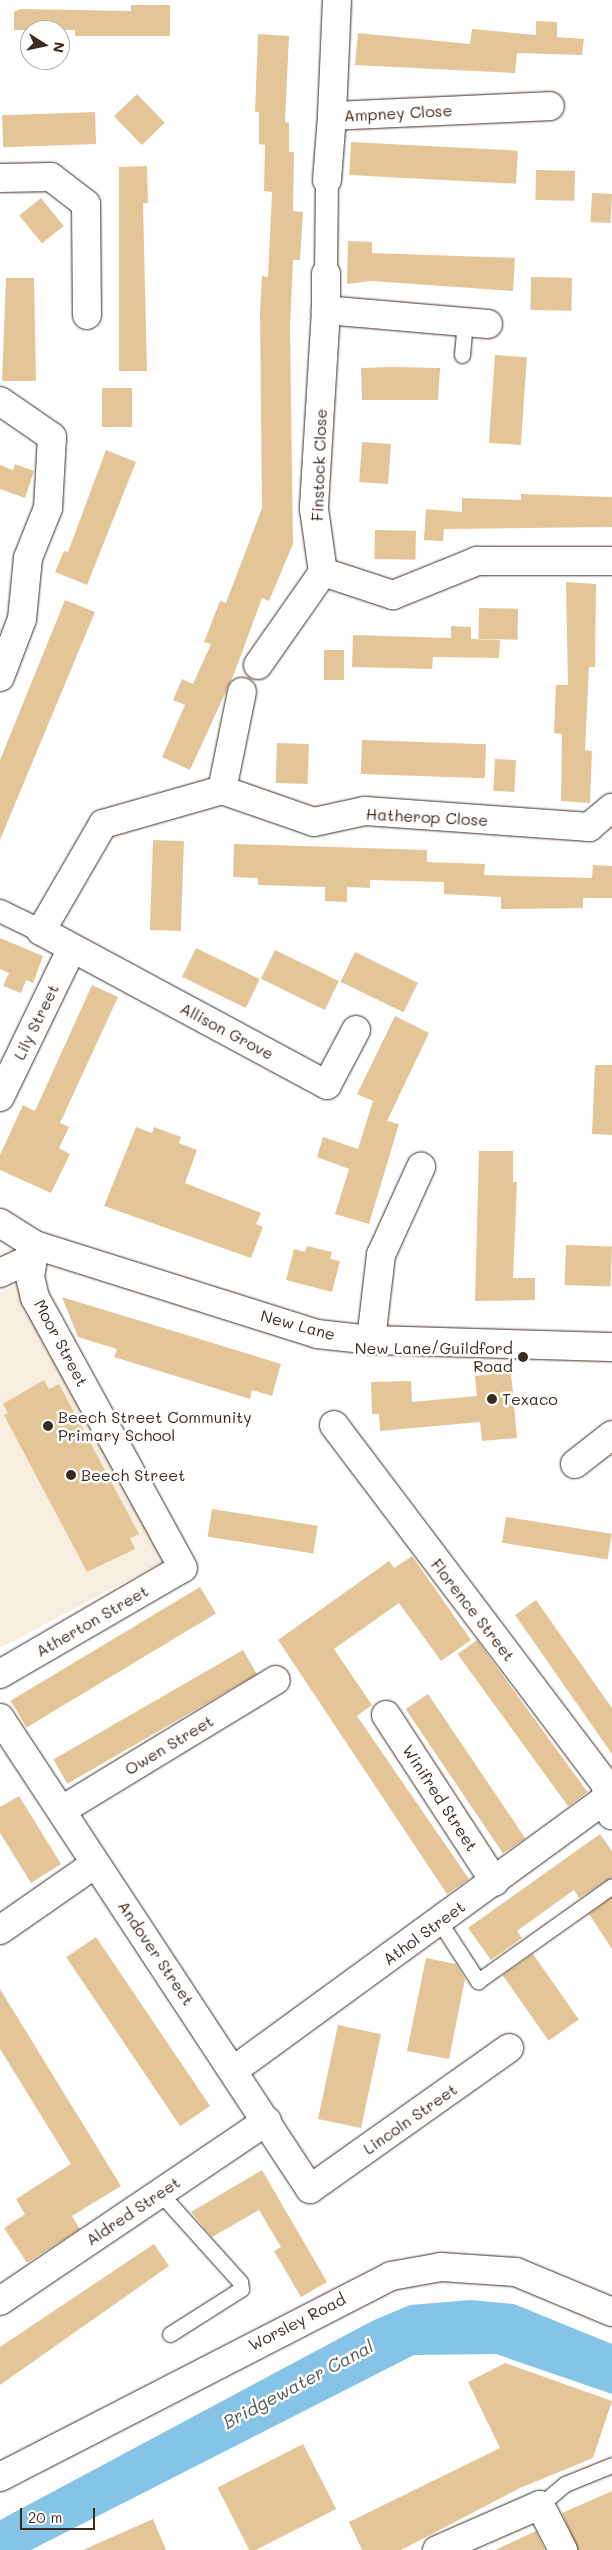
<!DOCTYPE html>
<style>
body{margin:0}
#map{position:relative;width:612px;height:2550px;overflow:hidden;background:#fff;font-family:Mali,sans-serif}
div>[style]{position:absolute}
.built>*{inset:0;background:#f7eee0}
.water>*{inset:0;background:#85c4e6}
.building>*{inset:0;background:#e4c597;transform-origin:0 0}
.roads{filter:drop-shadow(0 0 1px #3b2a1e) drop-shadow(0 0 1px #3b2a1e)}
.service>*{height:15px;margin:-7.5px;padding:0 7.5px;transform-origin:7.5px;border-radius:7.5px;background:#fff}
.pedestrian>*{height:22px;margin:-11px;padding:0 11px;transform-origin:11px;border-radius:11px;background:#fff}
.minor>*{height:28px;margin:-14px;padding:0 14px;transform-origin:14px;border-radius:14px;background:#fff}
.tertiary>*{height:28px;margin:-14px;padding:0 14px;transform-origin:14px;border-radius:14px;background:#fff}
.secondary>*{height:28px;margin:-14px;padding:0 14px;transform-origin:14px;border-radius:14px;background:#fff}
.dots>*{width:14px;height:14px;translate:-50% -50%;box-sizing:border-box;border:2px solid #fff;border-radius:50%}
span{translate:-50% -50%;white-space:nowrap;text-align:center;line-height:1.15;-webkit-text-stroke:5px #fff;paint-order:stroke}
.street-label{font-size:16px;color:#3b2a1e}
.poi-label{font-size:16px;color:#3b2a1e}
.right{translate:-100% -50%;text-align:right}
.left{translate:0 -50%;text-align:left}
.water-label{font-size:18px;color:#51585a;font-style:italic}
.north{position:absolute;left:20px;top:20px;width:50px;height:50px;box-sizing:border-box;background:#fff;border:1px solid #b1aaa5;border-radius:50%;rotate:100deg;font-size:14px;font-weight:700;line-height:20px;text-align:center;color:#3b2a1e}
.north::after{content:'';display:block;margin:auto;width:18px;height:22px;background:#3b2a1e;clip-path:polygon(50% 0,100% 100%,50% 72%,0 100%)}
.scale{position:absolute;left:20px;top:2508px;width:75px;height:22px;box-sizing:border-box;border:2px solid #3b2a1e;border-top:0;padding-left:6px;font-size:15px;line-height:18px;white-space:nowrap;color:#3b2a1e;-webkit-text-stroke:4px #fff;paint-order:stroke}
</style>
<div id="map">
<div class="built">
<div style="clip-path:polygon(20px 1282px,168px 1559px,0 1648px,0 1293px)"></div>
</div>
<div class="water">
<div style="clip-path:polygon(471px 2300px,514px 2304px,612px 2344px,612px 2394px,496px 2354px,414px 2355px,31px 2550px,0 2550px,0 2520px,372px 2321px,410px 2305px)"></div>
</div>
<div class="building">
<div style="clip-path:polygon(131px 5px,170px 5px,170px 36px,75px 36px,75px 30px,14px 30px,14px 12px,20px 9px,131px 11px)"></div>
<div style="clip-path:polygon(536px 21px,557px 22px,557px 37px,584px 39px,582px 55px,517px 53px,515px 73px,355px 65px,358px 33px,470px 44px,472px 29px,536px 35px)"></div>
<div style="clip-path:polygon(258px 34px,289px 36px,285px 122px,289px 123px,289px 152px,294px 152px,293px 211px,303px 212px,300px 260px,293px 260px,290px 327px,293px 544px,269px 601px,262px 598px,234px 674px,190px 770px,162px 757px,185px 705px,173px 700px,182px 679px,193px 684px,211px 644px,204px 642px,220px 601px,226px 603px,262px 508px,260px 313px,262px 276px,268px 277px,272px 192px,264px 191px,265px 145px,259px 144px,259px 112px,255px 112px)"></div>
<div style="left:137px;top:94px;width:40px;height:32px;rotate:46deg"></div>
<div style="left:95px;top:112px;width:32px;height:93px;rotate:88deg"></div>
<div style="left:351px;top:142px;width:167px;height:33px;rotate:3deg"></div>
<div style="clip-path:polygon(147px 166px,148px 203px,143px 203px,147px 371px,119px 371px,119px 167px)"></div>
<div style="left:536px;top:170px;width:39px;height:30px;rotate:1deg"></div>
<div style="left:592px;top:193px;width:20px;height:29px;rotate:3deg"></div>
<div style="left:41px;top:198px;width:36px;height:28px;rotate:51deg"></div>
<div style="clip-path:polygon(348px 241px,372px 242px,372px 253px,515px 258px,513px 291px,371px 281px,347px 284px)"></div>
<div style="left:531px;top:277px;width:41px;height:33px;rotate:1deg"></div>
<div style="clip-path:polygon(6px 278px,34px 278px,36px 381px,2px 381px)"></div>
<div style="left:495px;top:355px;width:32px;height:88px;rotate:4deg"></div>
<div style="clip-path:polygon(392px 367px,440px 368px,438px 400px,362px 400px,361px 368px)"></div>
<div style="left:102px;top:388px;width:30px;height:39px"></div>
<div style="left:362px;top:442px;width:29px;height:40px;rotate:4deg"></div>
<div style="clip-path:polygon(106px 450px,136px 462px,87px 585px,55px 572px,64px 551px,68px 552px)"></div>
<div style="clip-path:polygon(15px 464px,34px 471px,25px 498px,0 489px,0 465px,13px 470px)"></div>
<div style="clip-path:polygon(521px 494px,612px 497px,612px 527px,444px 529px,443px 541px,424px 540px,426px 509px,462px 512px,462px 498px,521px 500px)"></div>
<div style="left:375px;top:530px;width:41px;height:29px;rotate:1deg"></div>
<div style="clip-path:polygon(566px 582px,596px 584px,595px 667px,589px 667px,585px 750px,592px 751px,590px 803px,561px 801px,562px 734px,554px 733px,556px 685px,568px 685px)"></div>
<div style="clip-path:polygon(65px 600px,95px 612px,0 840px,0 760px)"></div>
<div style="left:479px;top:608px;width:39px;height:31px;rotate:1deg"></div>
<div style="clip-path:polygon(451px 626px,471px 627px,471px 639px,500px 640px,499px 658px,433px 657px,432px 669px,352px 667px,353px 635px,451px 638px)"></div>
<div style="left:324px;top:650px;width:20px;height:30px"></div>
<div style="left:362px;top:740px;width:124px;height:34px;rotate:2deg"></div>
<div style="left:277px;top:743px;width:32px;height:40px;rotate:2deg"></div>
<div style="left:495px;top:759px;width:21px;height:32px;rotate:3deg"></div>
<div style="left:153px;top:840px;width:31px;height:90px;rotate:2deg"></div>
<div style="clip-path:polygon(234px 844px,427px 850px,427px 862px,485px 864px,484px 875px,592px 878px,593px 865px,612px 866px,612px 898px,583px 898px,583px 908px,501px 909px,501px 897px,444px 894px,444px 882px,370px 880px,370px 888px,347px 887px,347px 902px,325px 901px,325px 887px,258px 885px,258px 878px,233px 877px)"></div>
<div style="clip-path:polygon(0 938px,43px 956px,33px 983px,26px 980px,21px 993px,3px 986px,9px 973px,0 969px)"></div>
<div style="left:196px;top:948px;width:71px;height:32px;rotate:26deg"></div>
<div style="left:275px;top:950px;width:71px;height:32px;rotate:26deg"></div>
<div style="left:355px;top:952px;width:70px;height:33px;rotate:26deg"></div>
<div style="clip-path:polygon(92px 985px,118px 997px,60px 1123px,69px 1127px,59px 1148px,70px 1154px,51px 1193px,0 1170px,0 1155px,23px 1105px,35px 1111px)"></div>
<div style="clip-path:polygon(395px 1016px,429px 1033px,387px 1121px,399px 1124px,369px 1224px,335px 1214px,349px 1169px,317px 1157px,323px 1137px,358px 1149px,373px 1101px,357px 1094px)"></div>
<div style="clip-path:polygon(595px 1065px,612px 1065px,612px 1135px,592px 1134px)"></div>
<div style="clip-path:polygon(136px 1127px,152px 1133px,154px 1127px,181px 1137px,179px 1143px,197px 1150px,185px 1183px,261px 1213px,256px 1224px,263px 1227px,251px 1258px,104px 1206px)"></div>
<div style="clip-path:polygon(479px 1151px,513px 1151px,513px 1182px,517px 1182px,513px 1278px,535px 1278px,535px 1300px,475px 1301px)"></div>
<div style="left:566px;top:1245px;width:46px;height:40px;rotate:2deg"></div>
<div style="clip-path:polygon(307px 1246px,332px 1252px,330px 1259px,340px 1261px,332px 1292px,286px 1280px,294px 1249px,305px 1252px)"></div>
<div style="clip-path:polygon(62px 1297px,281px 1364px,272px 1396px,252px 1390px,250px 1399px,114px 1357px,117px 1349px,78px 1337px)"></div>
<div style="clip-path:polygon(511px 1372px,517px 1438px,482px 1441px,480px 1422px,380px 1431px,379px 1414px,372px 1414px,371px 1382px,411px 1381px,412px 1402px,477px 1396px,475px 1376px)"></div>
<div style="clip-path:polygon(44px 1380px,49px 1389px,59px 1384px,139px 1534px,130px 1538px,135px 1549px,87px 1572px,4px 1415px,8px 1413px,3px 1404px)"></div>
<div style="left:212px;top:1509px;width:107px;height:28px;rotate:9deg"></div>
<div style="left:506px;top:1517px;width:107px;height:26px;rotate:9deg"></div>
<div style="clip-path:polygon(412px 1556px,471px 1640px,441px 1661px,399px 1603px,334px 1649px,372px 1705px,357px 1716px,469px 1879px,447px 1894px,278px 1640px,389px 1561px,394px 1568px)"></div>
<div style="left:200px;top:1587px;width:31px;height:221px;rotate:59deg"></div>
<div style="clip-path:polygon(536px 1600px,612px 1708px,612px 1754px,515px 1615px)"></div>
<div style="left:477px;top:1640px;width:188px;height:24px;rotate:54deg"></div>
<div style="left:243px;top:1650px;width:28px;height:219px;rotate:60deg"></div>
<div style="left:428px;top:1694px;width:174px;height:27px;rotate:56deg"></div>
<div style="clip-path:polygon(19px 1796px,61px 1864px,31px 1883px,0 1833px,0 1807px)"></div>
<div style="clip-path:polygon(600px 1834px,612px 1851px,612px 1877px,579px 1898px,574px 1890px,517px 1931px,522px 1938px,491px 1960px,468px 1928px)"></div>
<div style="clip-path:polygon(612px 1897px,612px 1949px,589px 1914px)"></div>
<div style="left:96px;top:1937px;width:204px;height:36px;rotate:56deg"></div>
<div style="left:533px;top:1954px;width:80px;height:37px;rotate:55deg"></div>
<div style="clip-path:polygon(426px 1958px,456px 1964px,465px 1979px,449px 2059px,407px 2051px)"></div>
<div style="clip-path:polygon(0 1989px,121px 2186px,72px 2216px,80px 2229px,27px 2263px,4px 2228px,25px 2214px,16px 2199px,71px 2164px,0 2049px)"></div>
<div style="left:338px;top:2025px;width:44px;height:96px;rotate:12deg"></div>
<div style="clip-path:polygon(262px 2170px,327px 2282px,301px 2297px,274px 2251px,281px 2247px,259px 2210px,212px 2237px,191px 2212px)"></div>
<div style="clip-path:polygon(154px 2244px,169px 2266px,0 2385px,0 2347px)"></div>
<div style="clip-path:polygon(505px 2363px,612px 2401px,593px 2458px,520px 2488px,401px 2550px,362px 2550px,349px 2522px,500px 2448px,468px 2382px)"></div>
<div style="left:303px;top:2444px;width:73px;height:96px;rotate:63deg"></div>
<div style="clip-path:polygon(612px 2491px,612px 2550px,578px 2550px,562px 2513px)"></div>
<div style="clip-path:polygon(153px 2519px,166px 2550px,83px 2550px)"></div>
<div style="clip-path:polygon(536px 2531px,545px 2550px,495px 2550px)"></div>
</div>
<div class="roads">
<div class="service">
<div style="left:462px;top:355px;width:33px;rotate:-85deg"></div>
<div style="left:439px;top:1921px;width:72px;rotate:57deg"></div>
<div style="left:478px;top:1981px;width:164px;rotate:-35.3deg"></div>
<div style="left:160px;top:2193px;width:120px;rotate:48deg"></div>
<div style="left:240px;top:2282px;width:7px;rotate:82deg"></div>
<div style="left:241px;top:2289px;width:84px;rotate:147.6deg"></div>
<div style="left:540px;top:2505px;width:33px;rotate:-40deg"></div>
<div style="left:565px;top:2484px;width:51px;rotate:-22deg"></div>
</div>
<div class="pedestrian">
<div style="left:326px;top:274px;width:94px;rotate:-89.4deg"></div>
<div style="left:0;top:911px;width:46px;rotate:26deg"></div>
</div>
<div class="minor">
<div style="left:337px;top:0;width:116px;rotate:92.5deg"></div>
<div style="left:332px;top:116px;width:218px;rotate:-2.6deg"></div>
<div style="left:0;top:178px;width:51px;rotate:-1.1deg"></div>
<div style="left:51px;top:177px;width:44px;rotate:37.6deg"></div>
<div style="left:86px;top:204px;width:111px;rotate:89.5deg"></div>
<div style="left:327px;top:180px;width:64px;rotate:-85.5deg"></div>
<div style="left:326px;top:274px;width:36px;rotate:90deg"></div>
<div style="left:488px;top:324px;width:163px;rotate:-175.1deg"></div>
<div style="left:326px;top:310px;width:199px;rotate:93.5deg"></div>
<div style="left:314px;top:509px;width:64px;rotate:81.9deg"></div>
<div style="left:323px;top:572px;width:74px;rotate:18.2deg"></div>
<div style="left:393px;top:595px;width:91px;rotate:-22deg"></div>
<div style="left:477px;top:561px;width:135px"></div>
<div style="left:0;top:401px;width:63px;rotate:34.7deg"></div>
<div style="left:52px;top:437px;width:71px;rotate:93.2deg"></div>
<div style="left:48px;top:508px;width:54px;rotate:111.8deg"></div>
<div style="left:28px;top:558px;width:61px;rotate:95.6deg"></div>
<div style="left:22px;top:619px;width:62px;rotate:110.8deg"></div>
<div style="left:258px;top:665px;width:113px;rotate:-55deg"></div>
<div style="left:222px;top:790px;width:100px;rotate:-78.5deg"></div>
<div style="left:356px;top:1030px;width:62px;rotate:117.8deg"></div>
<div style="left:327px;top:1085px;width:325px;rotate:-151.7deg"></div>
<div style="left:41px;top:931px;width:124px;rotate:-59.9deg"></div>
<div style="left:103px;top:824px;width:124px;rotate:-15.9deg"></div>
<div style="left:222px;top:790px;width:97px;rotate:19.2deg"></div>
<div style="left:314px;top:822px;width:52px;rotate:-12.2deg"></div>
<div style="left:365px;top:811px;width:225px;rotate:4.1deg"></div>
<div style="left:589px;top:827px;width:30px;rotate:-40deg"></div>
<div style="left:0;top:1097px;width:165px;rotate:-64.2deg"></div>
<div style="left:0;top:1273px;width:33px;rotate:-25deg"></div>
<div style="left:371px;top:1340px;width:86px;rotate:-83.3deg"></div>
<div style="left:381px;top:1255px;width:97px;rotate:-65.6deg"></div>
<div style="left:334px;top:1425px;width:449px;rotate:52.9deg"></div>
<div style="left:605px;top:1783px;width:33px;rotate:78deg"></div>
<div style="left:575px;top:1464px;width:47px;rotate:-38.1deg"></div>
<div style="left:0;top:1674px;width:211px;rotate:-30.1deg"></div>
<div style="left:183px;top:1568px;width:308px;rotate:-118.7deg"></div>
<div style="left:35px;top:1298px;width:22px;rotate:-103deg"></div>
<div style="left:30px;top:1277px;width:32px;rotate:-81deg"></div>
<div style="left:386px;top:1715px;width:199px;rotate:56.9deg"></div>
<div style="left:0;top:1718px;width:564px;rotate:56.65deg"></div>
<div style="left:310px;top:2189px;width:244px;rotate:-35.3deg"></div>
<div style="left:62px;top:1810px;width:250px;rotate:-31.3deg"></div>
<div style="left:0;top:1930px;width:116px;rotate:-34.8deg"></div>
<div style="left:234px;top:2070px;width:468px;rotate:-36.1deg"></div>
<div style="left:0;top:2301px;width:322px;rotate:-34deg"></div>
<div style="left:437px;top:2550px;width:112px;rotate:-23.6deg"></div>
<div style="left:540px;top:2505px;width:51px;rotate:62.9deg"></div>
</div>
<div class="tertiary">
<div style="left:0;top:1223px;width:41px;rotate:32.2deg"></div>
<div style="left:35px;top:1245px;width:296px;rotate:17.5deg"></div>
<div style="left:317px;top:1334px;width:54px;rotate:6.3deg"></div>
<div style="left:371px;top:1340px;width:241px;rotate:1.7deg"></div>
</div>
<div class="secondary">
<div style="left:0;top:2477px;width:440px;rotate:-27.2deg"></div>
<div style="left:391px;top:2276px;width:51px;rotate:-10.2deg"></div>
<div style="left:441px;top:2267px;width:75px;rotate:3.8deg"></div>
<div style="left:516px;top:2272px;width:104px;rotate:22.6deg"></div>
</div>
</div>
<div class="dots">
<div style="left:523px;top:1357px;background:#3b2a1e"></div>
<div style="left:492px;top:1399px;background:#3b2a1e"></div>
<div style="left:48px;top:1426px;background:#3b2a1e"></div>
<div style="left:71px;top:1475px;background:#3b2a1e"></div>
</div>
<div class="street-label">
<span style="left:398px;top:113px;rotate:-3deg">Ampney Close</span>
<span style="left:319px;top:465px;rotate:-88deg">Finstock Close</span>
<span style="left:427px;top:817px;rotate:3deg">Hatherop Close</span>
<span style="left:36px;top:1022px;rotate:-64deg">Lily Street</span>
<span style="left:227px;top:1031px;rotate:28deg">Allison Grove</span>
<span style="left:298px;top:1325px;rotate:15deg">New Lane</span>
<span style="left:61px;top:1343px;rotate:62deg">Moor Street</span>
<span style="left:473px;top:1610px;rotate:52deg">Florence Street</span>
<span style="left:92px;top:1621px;rotate:-30deg">Atherton Street</span>
<span style="left:169px;top:1745px;rotate:-31deg">Owen Street</span>
<span style="left:440px;top:1798px;rotate:57deg">Winifred Street</span>
<span style="left:424px;top:1933px;rotate:-36deg">Athol Street</span>
<span style="left:156px;top:1953px;rotate:56deg">Andover Street</span>
<span style="left:410px;top:2119px;rotate:-35deg">Lincoln Street</span>
<span style="left:133px;top:2211px;rotate:-34deg">Aldred Street</span>
<span style="left:297px;top:2322px;rotate:-27deg">Worsley Road</span>
</div>
<div class="poi-label">
<span class="right" style="left:513px;top:1357px">New Lane/Guildford<br>Road</span>
<span class="left" style="left:502px;top:1399px">Texaco</span>
<span class="left" style="left:58px;top:1426px">Beech Street Community<br>Primary School</span>
<span class="left" style="left:81px;top:1475px">Beech Street</span>
</div>
<div class="water-label">
<span style="left:298px;top:2384px;rotate:-28deg">Bridgewater Canal</span>
</div>
<div class="north">N</div>
<div class="scale">20 m</div>
</div>
